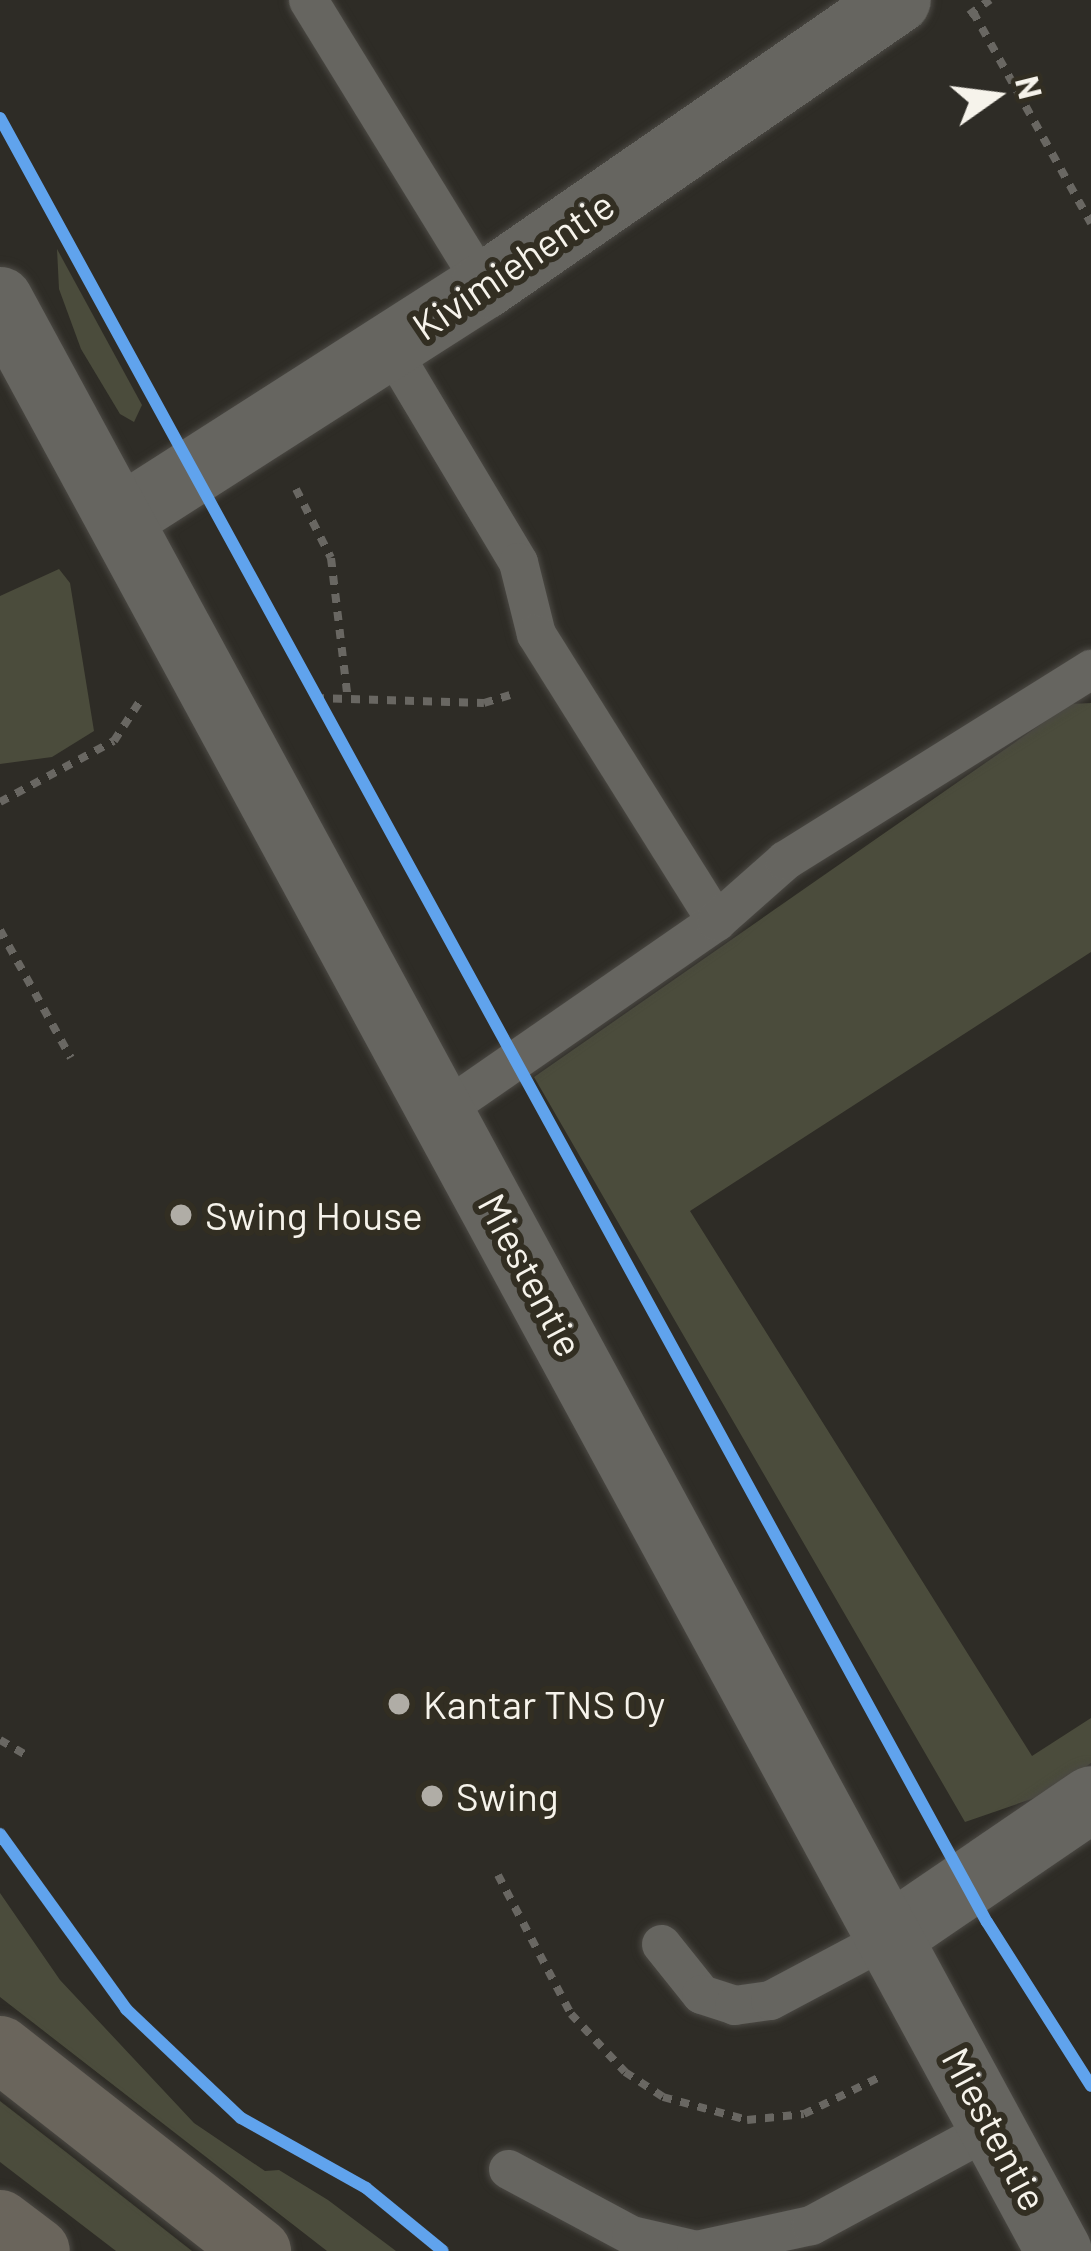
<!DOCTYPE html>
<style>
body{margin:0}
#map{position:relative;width:1091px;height:2251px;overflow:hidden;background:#2e2c26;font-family:Barlow,sans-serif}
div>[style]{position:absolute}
.green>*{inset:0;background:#4b4c3c}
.path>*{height:8px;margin-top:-4px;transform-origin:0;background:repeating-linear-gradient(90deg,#696762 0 9px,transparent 0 18px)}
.roads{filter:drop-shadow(0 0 3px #4b4944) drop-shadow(0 0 3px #4b4944)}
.service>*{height:39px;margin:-19.5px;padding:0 19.5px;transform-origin:19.5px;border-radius:19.5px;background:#666560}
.minor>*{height:66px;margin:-33px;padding:0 33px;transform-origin:33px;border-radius:33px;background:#666560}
.secondary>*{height:66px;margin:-33px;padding:0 33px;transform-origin:33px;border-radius:33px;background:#666560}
.primary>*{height:66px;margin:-33px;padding:0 33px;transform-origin:33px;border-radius:33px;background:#6a655c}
.cycleway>*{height:12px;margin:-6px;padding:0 6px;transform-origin:6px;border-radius:6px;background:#60a3ed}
.dots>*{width:33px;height:33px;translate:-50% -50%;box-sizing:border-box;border:6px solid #322e22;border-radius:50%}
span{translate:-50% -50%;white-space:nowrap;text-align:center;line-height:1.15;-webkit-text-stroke:12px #322e22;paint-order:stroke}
.street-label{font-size:39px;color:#f6f3eb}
.poi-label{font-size:39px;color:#f6f3eb}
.left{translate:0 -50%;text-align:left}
.north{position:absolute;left:935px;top:36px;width:120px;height:120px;-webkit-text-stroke:9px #322e22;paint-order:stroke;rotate:76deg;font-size:33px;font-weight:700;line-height:48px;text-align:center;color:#f6f3eb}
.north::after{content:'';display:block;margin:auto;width:42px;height:54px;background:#f6f3eb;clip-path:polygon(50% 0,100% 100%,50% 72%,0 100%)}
</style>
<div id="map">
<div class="green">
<div style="clip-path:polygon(57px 249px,142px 405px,134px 422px,120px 414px,81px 349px,59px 289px)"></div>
<div style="clip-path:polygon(59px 569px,70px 583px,94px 731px,52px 757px,0 764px,0 596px)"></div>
<div style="clip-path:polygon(1091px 703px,1091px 952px,690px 1211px,1032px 1756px,1091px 1718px,1091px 1763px,1046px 1794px,965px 1822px,534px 1077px,1070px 704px)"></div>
<div style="clip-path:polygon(0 1893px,60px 1980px,194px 2123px,265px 2171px,279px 2170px,328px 2200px,396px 2251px,327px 2251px,0 1997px)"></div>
<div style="clip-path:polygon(0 2101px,66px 2152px,192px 2251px,116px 2251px,0 2162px)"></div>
</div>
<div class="path">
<div style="left:973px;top:12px;width:242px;rotate:60.8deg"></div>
<div style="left:969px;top:15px;width:26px;rotate:-36deg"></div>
<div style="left:296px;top:489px;width:77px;rotate:63.1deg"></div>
<div style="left:331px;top:558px;width:143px;rotate:83.2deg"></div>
<div style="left:315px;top:698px;width:169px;rotate:1.7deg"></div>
<div style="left:484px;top:703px;width:27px;rotate:-17deg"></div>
<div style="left:0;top:802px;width:129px;rotate:-28.2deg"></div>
<div style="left:114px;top:741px;width:48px;rotate:-57deg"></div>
<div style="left:0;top:930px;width:146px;rotate:61deg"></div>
<div style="left:0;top:1740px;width:32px;rotate:30deg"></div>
<div style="left:498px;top:1875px;width:157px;rotate:62.3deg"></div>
<div style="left:571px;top:2014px;width:79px;rotate:47deg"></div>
<div style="left:625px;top:2072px;width:45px;rotate:33.3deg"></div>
<div style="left:663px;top:2097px;width:87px;rotate:15.3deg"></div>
<div style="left:747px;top:2120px;width:57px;rotate:-6deg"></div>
<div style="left:804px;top:2114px;width:89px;rotate:-26deg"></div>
</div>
<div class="roads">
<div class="service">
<div style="left:308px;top:0;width:336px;rotate:58.4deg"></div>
<div style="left:390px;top:348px;width:249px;rotate:59.1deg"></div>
<div style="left:518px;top:562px;width:74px;rotate:76deg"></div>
<div style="left:536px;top:634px;width:339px;rotate:57.9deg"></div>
<div style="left:443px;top:1110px;width:332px;rotate:-34.7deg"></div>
<div style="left:716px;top:921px;width:92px;rotate:-41.5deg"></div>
<div style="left:785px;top:860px;width:361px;rotate:-32deg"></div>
<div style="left:661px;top:1944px;width:64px;rotate:51.3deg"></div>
<div style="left:701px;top:1994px;width:35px;rotate:18deg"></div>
<div style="left:734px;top:2005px;width:36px;rotate:-8deg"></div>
<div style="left:770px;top:2000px;width:138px;rotate:-28deg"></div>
<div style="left:508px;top:2169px;width:140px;rotate:28.2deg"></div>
<div style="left:631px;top:2235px;width:67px;rotate:13deg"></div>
<div style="left:696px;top:2250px;width:118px;rotate:-12.3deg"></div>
<div style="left:811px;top:2225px;width:206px;rotate:-28.4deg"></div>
</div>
<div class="minor">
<div style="left:121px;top:518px;width:431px;rotate:-32.6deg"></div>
<div style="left:484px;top:286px;width:503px;rotate:-34.64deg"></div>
<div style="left:892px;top:1935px;width:241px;rotate:-34.3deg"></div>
</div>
<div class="secondary">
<div style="left:0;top:300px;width:2220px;rotate:61.51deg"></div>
</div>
<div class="primary">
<div style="left:0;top:2049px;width:328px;rotate:38.1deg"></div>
<div style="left:0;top:2223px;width:46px;rotate:37.1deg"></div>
</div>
</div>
<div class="cycleway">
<div style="left:0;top:118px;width:2056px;rotate:61.32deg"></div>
<div style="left:987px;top:1922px;width:194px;rotate:57.6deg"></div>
<div style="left:0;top:1834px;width:216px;rotate:54.2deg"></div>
<div style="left:126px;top:2009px;width:158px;rotate:43.5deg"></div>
<div style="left:241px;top:2118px;width:143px;rotate:29.2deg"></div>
<div style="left:366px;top:2188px;width:99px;rotate:39.3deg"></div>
</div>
<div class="dots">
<div style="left:181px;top:1215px;background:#b0ada6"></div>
<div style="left:399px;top:1704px;background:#b0ada6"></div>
<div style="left:432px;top:1796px;background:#b0ada6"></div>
</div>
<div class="street-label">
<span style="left:513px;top:265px;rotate:-34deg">Kivimiehentie</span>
<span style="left:531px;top:1275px;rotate:62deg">Miestentie</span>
<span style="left:995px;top:2129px;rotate:62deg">Miestentie</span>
</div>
<div class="poi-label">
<span class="left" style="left:205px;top:1215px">Swing House</span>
<span class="left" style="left:423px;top:1704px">Kantar TNS Oy</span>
<span class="left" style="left:456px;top:1796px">Swing</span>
</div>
<div class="north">N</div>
</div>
